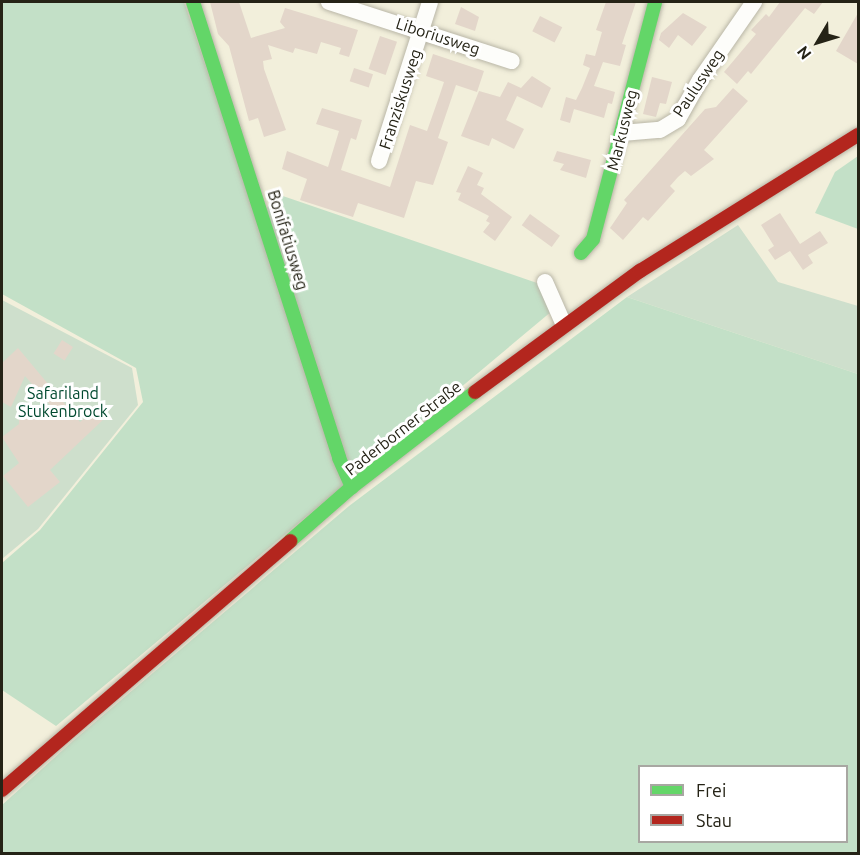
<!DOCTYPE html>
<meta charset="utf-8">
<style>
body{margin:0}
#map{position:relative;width:860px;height:855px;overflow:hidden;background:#f2efdb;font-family:Ubuntu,sans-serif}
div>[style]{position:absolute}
.green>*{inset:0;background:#cedfcc}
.forest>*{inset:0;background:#c3e0c7}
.building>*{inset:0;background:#e3d6ca;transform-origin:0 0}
.roads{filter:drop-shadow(0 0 2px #b9b6a7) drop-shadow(0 0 2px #b9b6a7)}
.street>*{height:16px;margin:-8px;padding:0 8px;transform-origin:8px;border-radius:8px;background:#fdfdfa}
.fast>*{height:14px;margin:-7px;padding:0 7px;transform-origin:7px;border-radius:7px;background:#63d668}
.jam>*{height:14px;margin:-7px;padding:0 7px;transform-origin:7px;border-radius:7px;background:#b3261e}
span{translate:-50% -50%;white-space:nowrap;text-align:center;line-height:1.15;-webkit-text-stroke:6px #fff;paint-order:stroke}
.street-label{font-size:16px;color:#252316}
.park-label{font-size:16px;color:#00492f}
.frame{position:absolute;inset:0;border:3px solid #252316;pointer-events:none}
.legend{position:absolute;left:638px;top:765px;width:210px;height:78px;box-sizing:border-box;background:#fff;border:2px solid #a8a7a2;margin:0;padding:8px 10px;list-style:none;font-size:18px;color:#252316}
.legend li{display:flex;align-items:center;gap:12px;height:30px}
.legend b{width:30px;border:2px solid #a8a7a2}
.north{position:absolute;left:788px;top:12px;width:60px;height:60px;-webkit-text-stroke:4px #fff;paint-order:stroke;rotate:232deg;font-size:16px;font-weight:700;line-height:24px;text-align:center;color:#252316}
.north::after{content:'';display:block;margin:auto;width:21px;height:27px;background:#252316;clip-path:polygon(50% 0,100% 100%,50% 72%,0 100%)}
</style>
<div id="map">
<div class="green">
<div style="clip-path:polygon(738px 225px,778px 282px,858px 306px,858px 374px,627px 297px)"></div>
<div style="clip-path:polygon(2px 300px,132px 368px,138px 405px,38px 529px,2px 559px)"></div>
</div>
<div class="forest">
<div style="clip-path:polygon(2px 2px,184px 2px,258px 220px,277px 194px,537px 283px,552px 311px,56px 726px,2px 690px,2px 563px,40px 530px,143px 402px,136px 368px,2px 294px)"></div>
<div style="clip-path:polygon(858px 156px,858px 229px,815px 213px,835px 172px)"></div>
<div style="clip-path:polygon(evenodd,627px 297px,858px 374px,858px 853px,2px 854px,2px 805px,74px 740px,349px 506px,627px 297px,640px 766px,846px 766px,846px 842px,640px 842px,640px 766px)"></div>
</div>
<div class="building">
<div style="clip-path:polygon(210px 2px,239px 2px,251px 38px,285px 28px,280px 22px,285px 8px,358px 30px,349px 57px,339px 54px,341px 48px,321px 42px,317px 54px,295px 48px,293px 53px,268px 45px,272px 59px,263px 61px,264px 69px,286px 130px,264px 137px,258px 118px,249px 121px,229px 46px,218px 34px)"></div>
<div style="clip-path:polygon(606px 2px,636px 2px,622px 44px,626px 45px,620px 66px,603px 62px,594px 86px,615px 92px,612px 104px,608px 103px,604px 118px,574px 109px,570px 123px,560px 120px,566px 97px,576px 100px,582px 88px,590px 68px,583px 65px,586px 54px,595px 56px,602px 32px,596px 30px)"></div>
<div style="clip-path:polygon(780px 2px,823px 2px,814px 14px,805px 8px,751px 74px,748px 71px,737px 84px,724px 72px,756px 34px,751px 30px,766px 14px,769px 17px)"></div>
<div style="clip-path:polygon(461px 7px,479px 17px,475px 31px,455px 24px)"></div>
<div style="clip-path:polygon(683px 13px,707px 27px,692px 46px,678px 35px,669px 48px,659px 40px,661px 33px)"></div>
<div style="clip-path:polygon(858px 13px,858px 64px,836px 51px)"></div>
<div style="left:540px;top:16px;width:25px;height:17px;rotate:27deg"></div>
<div style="left:380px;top:36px;width:18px;height:35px;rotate:19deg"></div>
<div style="clip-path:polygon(433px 54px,484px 71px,477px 92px,456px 85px,438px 138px,448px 142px,433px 185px,416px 181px,404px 218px,358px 203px,353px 217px,300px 200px,307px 179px,282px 169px,287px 151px,328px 167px,339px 131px,316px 124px,322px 108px,362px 120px,356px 140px,351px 138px,341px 170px,390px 187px,410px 125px,427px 131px,439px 97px,444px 82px,426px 76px)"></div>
<div style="left:354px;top:68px;width:20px;height:14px;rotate:18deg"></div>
<div style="clip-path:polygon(532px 76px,551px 88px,542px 108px,517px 96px,506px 120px,524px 129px,514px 149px,492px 138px,489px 146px,461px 136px,479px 91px,500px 97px,508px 82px,521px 88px)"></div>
<div style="clip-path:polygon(652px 77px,672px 82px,666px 104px,660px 103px,656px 117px,643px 114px)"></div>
<div style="clip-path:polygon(733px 88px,748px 101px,704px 150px,714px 159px,691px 176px,685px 171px,678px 177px,670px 186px,675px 191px,648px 221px,643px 217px,623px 240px,610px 228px,627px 203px,624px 200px,705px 109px,716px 107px)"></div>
<div style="clip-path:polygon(557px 151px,591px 160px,586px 178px,560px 170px,564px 164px,553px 161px)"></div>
<div style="clip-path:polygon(468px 166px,483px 173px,477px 185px,484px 188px,481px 194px,512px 217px,495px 241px,483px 232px,490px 223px,486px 221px,489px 216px,458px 200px,461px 193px,456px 192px)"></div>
<div style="clip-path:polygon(780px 213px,800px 244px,820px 231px,828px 243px,808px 255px,813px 263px,803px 270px,790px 251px,775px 260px,768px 250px,774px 246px,761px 225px)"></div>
<div style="left:530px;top:214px;width:37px;height:14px;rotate:36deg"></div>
<div style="left:62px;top:340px;width:13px;height:16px;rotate:32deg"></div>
<div style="clip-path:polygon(18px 348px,80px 422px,96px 408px,105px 418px,50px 470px,60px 482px,28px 507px,3px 476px,19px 463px,2px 437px,19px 424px,19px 411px,57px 413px,25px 376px,11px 407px,2px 402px,2px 363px)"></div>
</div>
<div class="roads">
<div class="street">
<div style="left:329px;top:2px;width:192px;rotate:17.9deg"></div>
<div style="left:622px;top:133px;width:38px;rotate:-5deg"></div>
<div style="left:660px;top:130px;width:21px;rotate:-31deg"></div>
<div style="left:678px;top:119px;width:45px;rotate:-60.6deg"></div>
<div style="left:700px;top:80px;width:95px;rotate:-55.3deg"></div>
<div style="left:379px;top:161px;width:167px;rotate:-72.2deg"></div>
<div style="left:545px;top:282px;width:47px;rotate:66.2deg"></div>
</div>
<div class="fast">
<div style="left:193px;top:2px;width:479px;rotate:72.2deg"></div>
<div style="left:339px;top:458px;width:32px;rotate:66deg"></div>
<div style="left:581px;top:253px;width:18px;rotate:-49deg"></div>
<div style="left:593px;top:239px;width:245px;rotate:-75.3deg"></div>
<div style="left:290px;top:541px;width:82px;rotate:-41.1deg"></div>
<div style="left:352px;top:487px;width:155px;rotate:-37.7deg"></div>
</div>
<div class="jam">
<div style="left:475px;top:392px;width:205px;rotate:-36.3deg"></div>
<div style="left:640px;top:271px;width:257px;rotate:-32deg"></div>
<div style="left:2px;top:790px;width:381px;rotate:-40.8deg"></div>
</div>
</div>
<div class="street-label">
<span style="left:438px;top:36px;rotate:18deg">Liboriusweg</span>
<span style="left:698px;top:83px;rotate:-56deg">Paulusweg</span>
<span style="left:400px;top:99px;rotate:-72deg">Franziskusweg</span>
<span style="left:622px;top:130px;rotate:-76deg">Markusweg</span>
<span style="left:288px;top:240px;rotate:73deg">Bonifatiusweg</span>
<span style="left:403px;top:428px;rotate:-38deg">Paderborner Straße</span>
</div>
<div class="park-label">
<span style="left:63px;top:402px">Safariland<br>Stukenbrock</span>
</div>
<div class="frame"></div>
<ul class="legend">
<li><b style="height:8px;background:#63d668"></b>Frei</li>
<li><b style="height:8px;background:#b3261e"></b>Stau</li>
</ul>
<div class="north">N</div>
</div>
